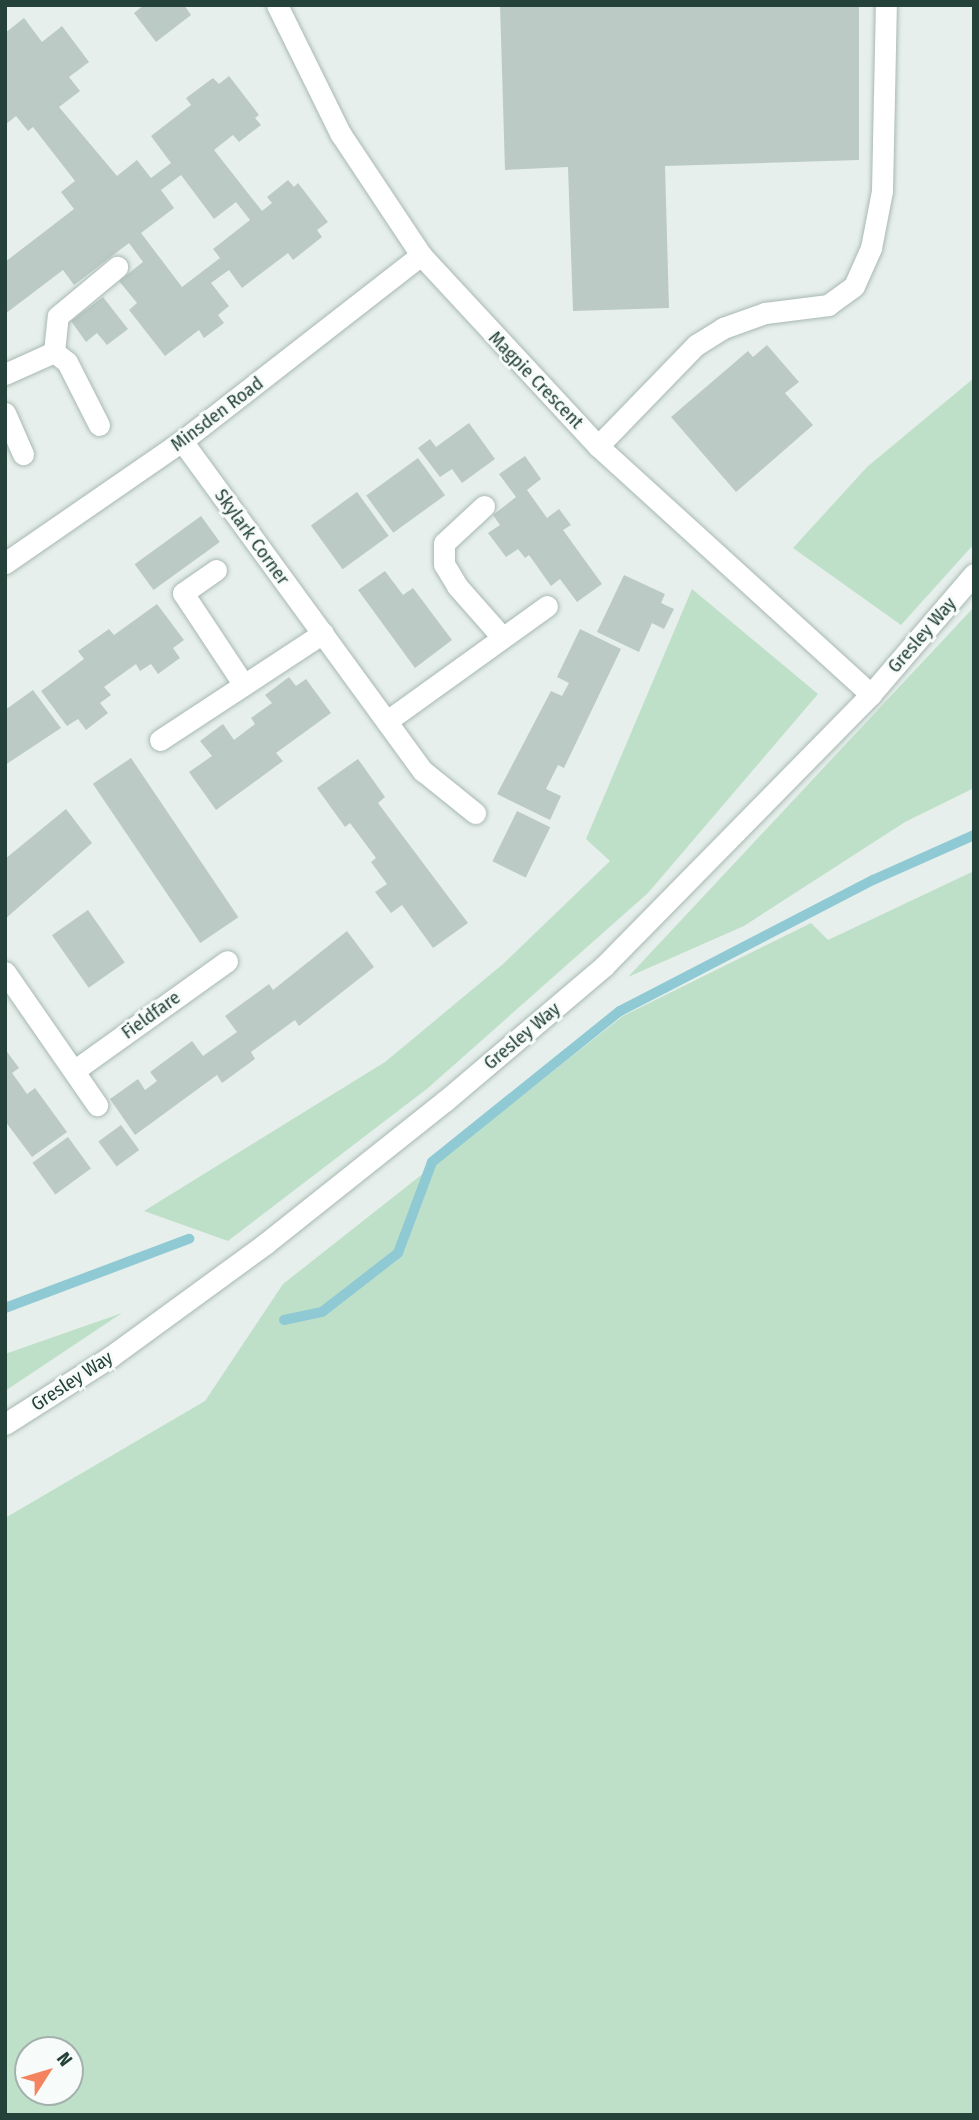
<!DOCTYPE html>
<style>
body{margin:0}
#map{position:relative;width:979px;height:2120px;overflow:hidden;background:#e6efeb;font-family:"Fira Sans Condensed",sans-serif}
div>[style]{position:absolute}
.green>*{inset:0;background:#bfe0c8}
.stream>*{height:10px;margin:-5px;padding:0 5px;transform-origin:5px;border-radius:5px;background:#8ec9d4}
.building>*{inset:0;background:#bbcac4;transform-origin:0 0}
.roads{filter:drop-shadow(0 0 2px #a8b8b2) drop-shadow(0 0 2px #a8b8b2)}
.minor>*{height:21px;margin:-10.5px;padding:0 10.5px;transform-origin:10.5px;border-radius:10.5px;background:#fff}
span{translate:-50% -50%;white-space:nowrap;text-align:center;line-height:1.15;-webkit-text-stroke:6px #f7fbf9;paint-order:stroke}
.street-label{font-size:19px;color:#24423a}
.frame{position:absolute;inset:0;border:7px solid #24423a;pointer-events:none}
.north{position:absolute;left:14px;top:2036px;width:70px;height:70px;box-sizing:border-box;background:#f7fbf9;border:2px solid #a3b1ad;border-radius:50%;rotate:53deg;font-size:19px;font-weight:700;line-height:28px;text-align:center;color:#24423a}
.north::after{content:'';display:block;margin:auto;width:24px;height:32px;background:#f4845f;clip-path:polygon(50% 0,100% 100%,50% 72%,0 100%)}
</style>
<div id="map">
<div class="green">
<div style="clip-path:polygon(974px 378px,974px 544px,901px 625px,793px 548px,867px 467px)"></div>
<div style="clip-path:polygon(692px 589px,818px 694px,648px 893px,428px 1088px,228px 1241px,144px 1211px,385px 1062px,503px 964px,610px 861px,586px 839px)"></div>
<div style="clip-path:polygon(974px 607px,974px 788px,905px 822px,744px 926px,628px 977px)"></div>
<div style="clip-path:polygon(evenodd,974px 871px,974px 2115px,5px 2115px,5px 1518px,205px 1401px,283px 1284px,623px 1016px,811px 923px,828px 940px,974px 871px,70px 2050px,70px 2092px,28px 2092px,28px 2050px,70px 2050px)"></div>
<div style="clip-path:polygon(122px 1313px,5px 1391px,5px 1354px)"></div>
</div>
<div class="stream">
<div style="left:5px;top:1308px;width:197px;rotate:-20.6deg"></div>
<div style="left:284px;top:1320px;width:39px;rotate:-12deg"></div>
<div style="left:322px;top:1312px;width:96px;rotate:-37.8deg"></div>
<div style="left:398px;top:1253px;width:97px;rotate:-69.5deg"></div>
<div style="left:432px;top:1162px;width:241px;rotate:-38.8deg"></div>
<div style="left:620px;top:1011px;width:285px;rotate:-27.4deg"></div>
<div style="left:873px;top:880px;width:111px;rotate:-24deg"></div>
</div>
<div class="building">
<div style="clip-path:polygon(144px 5px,184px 5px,191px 15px,156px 42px,134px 13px)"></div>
<div style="clip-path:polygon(500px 5px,859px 5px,859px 160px,665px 166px,669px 308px,573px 311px,568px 167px,505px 170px)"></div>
<div style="clip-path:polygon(evenodd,24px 18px,42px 42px,62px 26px,89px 62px,69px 77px,80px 91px,59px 107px,117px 176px,137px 160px,151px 178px,171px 163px,151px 136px,191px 105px,186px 98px,213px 78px,219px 84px,229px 76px,259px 115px,255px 118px,261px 125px,239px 142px,233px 135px,214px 150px,262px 211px,272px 203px,267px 197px,288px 180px,294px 187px,298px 183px,328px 222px,317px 230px,322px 237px,293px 260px,288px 253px,242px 288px,229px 270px,211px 283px,229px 306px,218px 315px,224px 323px,204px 338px,199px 330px,165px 356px,129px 310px,137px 303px,119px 281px,143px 262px,129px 243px,74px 285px,63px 270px,5px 314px,5px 262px,74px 209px,61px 192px,75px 181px,33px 127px,28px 131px,16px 116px,5px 125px,5px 33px,24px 18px,181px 175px,214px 219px,236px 202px,250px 220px,213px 249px,220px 258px,182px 287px,141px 233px,174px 208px,161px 190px,181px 175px)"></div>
<div style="clip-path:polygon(103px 297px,128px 329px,107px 345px,97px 333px,86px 342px,71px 321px)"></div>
<div style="clip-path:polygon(767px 345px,799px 382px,785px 393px,813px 425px,736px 492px,671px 417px,748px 351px,753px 357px)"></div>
<div style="clip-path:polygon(469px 423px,495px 459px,462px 483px,452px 469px,440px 477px,418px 448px,430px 439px,436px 447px)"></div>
<div style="clip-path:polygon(525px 456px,541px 479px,527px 490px,547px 518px,559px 509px,571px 525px,563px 530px,602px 584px,577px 602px,560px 579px,551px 586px,529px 555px,525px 558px,518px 549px,506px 557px,488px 533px,500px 525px,493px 515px,516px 497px,499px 474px)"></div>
<div style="left:418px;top:458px;width:46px;height:64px;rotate:54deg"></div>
<div style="left:357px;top:492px;width:54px;height:57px;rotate:54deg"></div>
<div style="left:201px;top:516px;width:32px;height:82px;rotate:54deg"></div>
<div style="clip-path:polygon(385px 571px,403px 595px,413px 588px,452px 640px,415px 668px,358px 590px)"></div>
<div style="clip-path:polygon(624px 575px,665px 594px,661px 603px,674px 609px,664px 629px,652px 623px,639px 652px,597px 632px)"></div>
<div style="clip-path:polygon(157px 604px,184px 640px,173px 648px,180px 658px,158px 674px,151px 664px,140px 671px,136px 664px,104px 687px,111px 695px,100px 703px,108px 713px,86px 730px,78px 719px,67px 726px,41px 691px,84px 659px,78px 651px,109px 629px,114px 635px)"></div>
<div style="clip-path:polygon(580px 629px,621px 649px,564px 768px,558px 765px,546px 789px,561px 796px,550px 820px,497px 794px,551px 691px,562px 696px,569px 683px,557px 677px)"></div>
<div style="clip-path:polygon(289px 677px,296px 686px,306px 679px,331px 713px,276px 753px,283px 761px,216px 810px,189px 772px,212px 756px,200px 741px,223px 724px,234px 740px,255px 724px,251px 718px,272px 703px,265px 695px)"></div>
<div style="clip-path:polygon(33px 690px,61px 728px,5px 765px,5px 710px)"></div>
<div style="left:131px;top:758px;width:192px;height:46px;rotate:56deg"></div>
<div style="clip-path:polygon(358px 759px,385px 797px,378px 803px,468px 923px,433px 948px,402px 905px,391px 913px,375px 892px,387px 884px,371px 862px,376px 858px,350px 823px,345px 827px,317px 788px)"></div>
<div style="clip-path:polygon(66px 809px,92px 843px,5px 919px,5px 859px)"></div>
<div style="left:517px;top:811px;width:37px;height:56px;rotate:26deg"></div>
<div style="left:88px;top:910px;width:64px;height:44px;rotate:55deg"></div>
<div style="clip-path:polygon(347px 931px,374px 967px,299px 1026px,295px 1020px,251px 1052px,255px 1059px,222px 1083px,217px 1075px,135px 1135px,110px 1099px,138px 1079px,145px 1090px,157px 1081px,150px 1072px,192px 1041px,203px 1056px,237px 1032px,225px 1016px,269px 984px,273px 990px)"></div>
<div style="clip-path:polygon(5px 1049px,19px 1068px,12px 1073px,20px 1084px,27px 1094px,35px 1088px,67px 1132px,32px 1157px,5px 1121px)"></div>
<div style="left:121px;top:1125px;width:31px;height:28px;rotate:54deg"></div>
<div style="left:68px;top:1137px;width:39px;height:44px;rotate:54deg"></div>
</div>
<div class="roads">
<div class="minor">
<div style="left:277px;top:5px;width:143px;rotate:63.8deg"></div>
<div style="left:340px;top:133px;width:146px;rotate:56.4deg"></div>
<div style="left:421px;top:255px;width:260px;rotate:47.2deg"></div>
<div style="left:598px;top:446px;width:369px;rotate:42.3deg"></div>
<div style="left:5px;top:374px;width:54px;rotate:-24.2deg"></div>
<div style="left:5px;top:413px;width:45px;rotate:66.3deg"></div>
<div style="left:99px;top:425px;width:71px;rotate:-116.9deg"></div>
<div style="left:67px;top:362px;width:16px;rotate:-142deg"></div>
<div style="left:54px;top:352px;width:36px;rotate:-84deg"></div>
<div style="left:58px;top:316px;width:77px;rotate:-39.7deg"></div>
<div style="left:182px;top:441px;width:409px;rotate:53.9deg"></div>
<div style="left:423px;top:771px;width:67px;rotate:38.9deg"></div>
<div style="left:598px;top:446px;width:141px;rotate:-45.9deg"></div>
<div style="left:696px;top:345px;width:32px;rotate:-32deg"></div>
<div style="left:723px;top:328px;width:45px;rotate:-19.7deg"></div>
<div style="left:765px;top:313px;width:64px;rotate:-7.2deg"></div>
<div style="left:828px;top:305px;width:32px;rotate:-36deg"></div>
<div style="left:854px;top:286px;width:42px;rotate:-65.9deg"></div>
<div style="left:871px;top:248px;width:58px;rotate:-79.1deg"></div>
<div style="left:882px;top:191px;width:186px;rotate:-88.8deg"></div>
<div style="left:484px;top:506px;width:54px;rotate:137.2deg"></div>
<div style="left:444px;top:543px;width:21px;rotate:90deg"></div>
<div style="left:444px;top:564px;width:26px;rotate:59deg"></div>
<div style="left:457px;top:586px;width:68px;rotate:48.6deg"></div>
<div style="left:5px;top:563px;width:215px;rotate:-34.6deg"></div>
<div style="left:182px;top:441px;width:303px;rotate:-37.9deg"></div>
<div style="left:216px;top:570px;width:40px;rotate:145.1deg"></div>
<div style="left:183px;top:593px;width:110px;rotate:56.5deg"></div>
<div style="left:387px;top:721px;width:197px;rotate:-35.7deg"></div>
<div style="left:160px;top:740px;width:195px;rotate:-33.3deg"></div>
<div style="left:5px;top:972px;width:162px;rotate:55.3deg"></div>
<div style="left:75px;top:1070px;width:187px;rotate:-35.6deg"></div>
<div style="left:5px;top:1424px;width:125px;rotate:-32.5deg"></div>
<div style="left:110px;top:1357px;width:192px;rotate:-36.1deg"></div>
<div style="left:265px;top:1244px;width:230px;rotate:-38.5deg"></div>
<div style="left:445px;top:1101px;width:209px;rotate:-40.3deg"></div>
<div style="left:604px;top:966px;width:381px;rotate:-45.5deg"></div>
<div style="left:871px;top:694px;width:158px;rotate:-49.4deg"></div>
</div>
</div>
<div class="street-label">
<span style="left:536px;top:380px;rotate:46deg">Magpie Crescent</span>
<span style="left:217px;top:414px;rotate:-37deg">Minsden Road</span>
<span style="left:252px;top:537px;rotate:54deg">Skylark Corner</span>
<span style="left:922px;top:635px;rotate:-49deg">Gresley Way</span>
<span style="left:151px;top:1015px;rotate:-36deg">Fieldfare</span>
<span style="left:522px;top:1036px;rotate:-40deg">Gresley Way</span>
<span style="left:72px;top:1381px;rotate:-33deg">Gresley Way</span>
</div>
<div class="frame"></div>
<div class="north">N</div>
</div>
